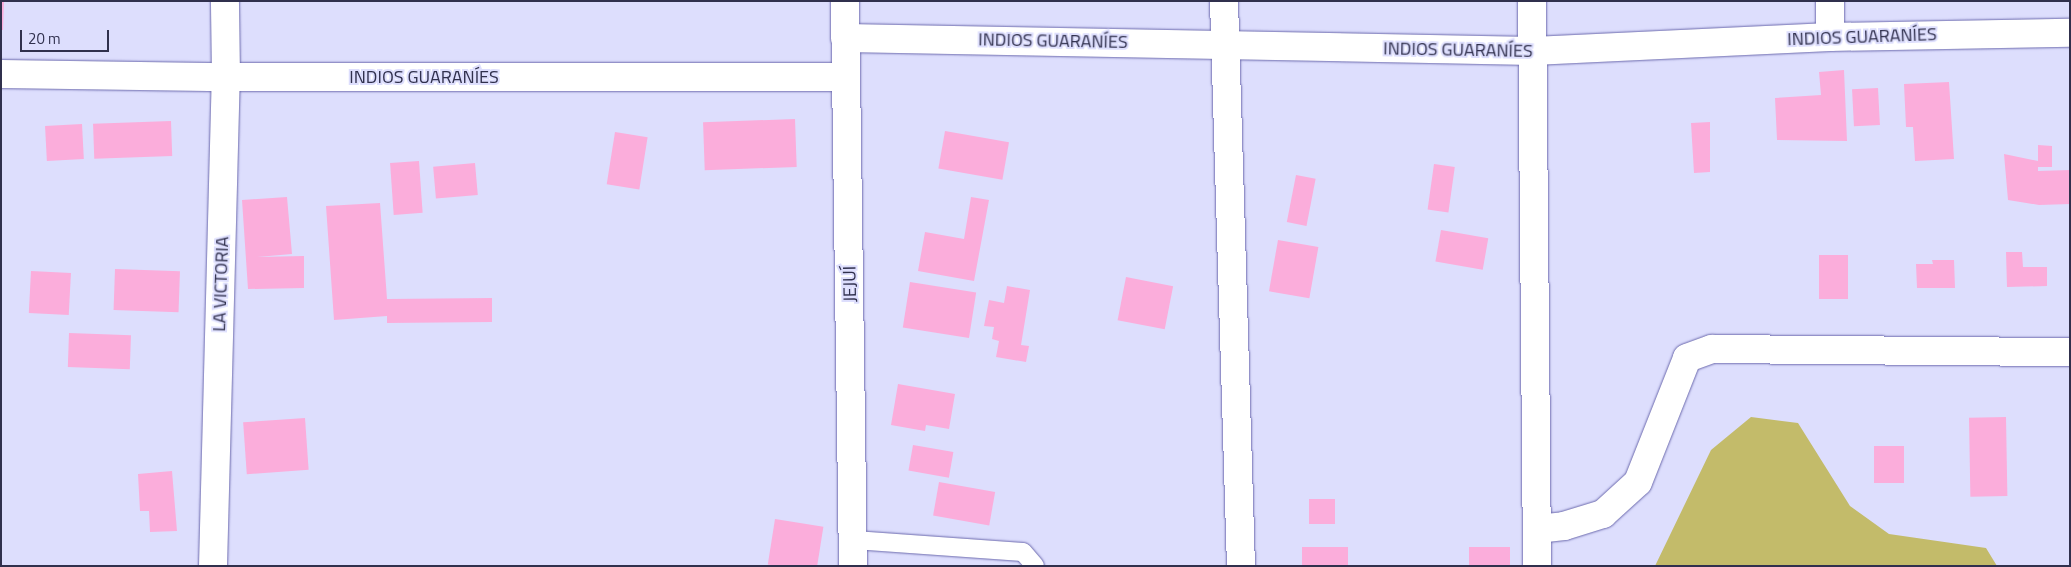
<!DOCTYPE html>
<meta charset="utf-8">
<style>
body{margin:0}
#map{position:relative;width:2071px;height:567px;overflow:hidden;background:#dddefd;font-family:"Titillium Web",sans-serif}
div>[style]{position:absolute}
.green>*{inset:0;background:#c3bb6a}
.building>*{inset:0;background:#fbaddb;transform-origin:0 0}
.roads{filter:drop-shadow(0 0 1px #6c6aae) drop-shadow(0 0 1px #6c6aae)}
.service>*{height:18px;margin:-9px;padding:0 9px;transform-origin:9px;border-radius:9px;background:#fff}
.minor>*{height:28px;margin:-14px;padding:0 14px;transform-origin:14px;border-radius:14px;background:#fff}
span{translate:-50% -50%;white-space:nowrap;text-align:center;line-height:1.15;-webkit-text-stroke:4px #dddefd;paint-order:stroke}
.street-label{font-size:18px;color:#30304d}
.frame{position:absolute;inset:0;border:2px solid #30304d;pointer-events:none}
.scale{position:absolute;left:20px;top:30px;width:89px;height:22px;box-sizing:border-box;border:2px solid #30304d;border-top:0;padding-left:6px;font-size:15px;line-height:18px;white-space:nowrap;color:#30304d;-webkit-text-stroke:4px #dddefd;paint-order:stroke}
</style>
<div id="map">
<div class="green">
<div style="clip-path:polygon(1751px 417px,1798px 423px,1850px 506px,1889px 534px,1986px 548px,1997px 566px,1655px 566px,1711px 450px)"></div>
</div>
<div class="building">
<div style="clip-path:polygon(1px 1px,4px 1px,3px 30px,1px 30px)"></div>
<div style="clip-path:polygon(1844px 70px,1847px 141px,1777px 140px,1775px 98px,1821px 95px,1819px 72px)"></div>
<div style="clip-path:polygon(1949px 82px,1954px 159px,1915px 161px,1913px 127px,1906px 127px,1904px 84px)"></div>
<div style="left:1878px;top:88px;width:37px;height:26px;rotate:87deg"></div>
<div style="left:795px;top:119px;width:48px;height:92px;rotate:88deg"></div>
<div style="left:171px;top:121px;width:35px;height:78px;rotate:88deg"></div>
<div style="clip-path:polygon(1710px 122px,1710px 172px,1694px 173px,1691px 123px)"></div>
<div style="left:82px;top:124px;width:35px;height:37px;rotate:87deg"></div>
<div style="left:945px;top:131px;width:65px;height:38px;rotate:10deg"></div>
<div style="left:615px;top:132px;width:33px;height:53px;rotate:9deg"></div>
<div style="clip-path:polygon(2038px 145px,2052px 146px,2052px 167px,2038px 167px,2038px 171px,2070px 170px,2070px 204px,2039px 205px,2008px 200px,2004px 154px,2038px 161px)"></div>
<div style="left:419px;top:161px;width:52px;height:29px;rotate:86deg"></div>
<div style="left:475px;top:163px;width:32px;height:42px;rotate:85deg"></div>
<div style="left:1434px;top:164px;width:21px;height:46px;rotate:8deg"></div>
<div style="left:1296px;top:175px;width:20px;height:48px;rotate:11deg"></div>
<div style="clip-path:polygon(287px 197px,292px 254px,257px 257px,304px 256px,304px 288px,248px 289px,242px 200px)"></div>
<div style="clip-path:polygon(971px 197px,989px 200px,974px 281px,918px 271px,925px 232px,964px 239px)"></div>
<div style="clip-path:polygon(380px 203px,387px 299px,492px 298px,492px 322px,387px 323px,387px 316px,334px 320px,326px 206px)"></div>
<div style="left:1441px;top:230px;width:48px;height:32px;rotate:10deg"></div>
<div style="left:1278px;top:240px;width:41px;height:52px;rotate:10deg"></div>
<div style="clip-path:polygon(2006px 252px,2022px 252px,2023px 267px,2047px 267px,2047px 286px,2007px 287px)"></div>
<div style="left:1819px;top:255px;width:29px;height:44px"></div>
<div style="clip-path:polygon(1932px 260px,1954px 260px,1955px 288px,1917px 288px,1916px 264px,1933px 264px)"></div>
<div style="left:115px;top:269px;width:65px;height:41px;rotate:2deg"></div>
<div style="left:31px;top:271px;width:40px;height:42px;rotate:3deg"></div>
<div style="left:1126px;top:277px;width:48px;height:44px;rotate:11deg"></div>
<div style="left:910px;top:282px;width:67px;height:46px;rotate:9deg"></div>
<div style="clip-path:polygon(1007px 286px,1030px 290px,1021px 345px,1029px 346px,1026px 362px,996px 357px,999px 341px,992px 339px,994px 327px,984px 326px,989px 300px,1004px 303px)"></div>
<div style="left:69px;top:333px;width:62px;height:34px;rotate:2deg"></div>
<div style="clip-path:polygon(898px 384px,955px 394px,949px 429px,926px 425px,925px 431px,891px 425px)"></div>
<div style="left:2006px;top:417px;width:79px;height:37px;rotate:89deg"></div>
<div style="left:305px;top:418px;width:52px;height:62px;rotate:86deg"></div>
<div style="left:913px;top:445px;width:41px;height:26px;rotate:10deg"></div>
<div style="left:1874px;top:446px;width:30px;height:37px"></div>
<div style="clip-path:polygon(172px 471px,177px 531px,150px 532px,149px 511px,140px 511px,138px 474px)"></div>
<div style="left:939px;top:482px;width:57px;height:34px;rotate:10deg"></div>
<div style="left:1309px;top:499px;width:26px;height:25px"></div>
<div style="left:775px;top:519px;width:49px;height:46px;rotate:9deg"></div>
<div style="left:1348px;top:547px;width:19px;height:46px;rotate:90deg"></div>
<div style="left:1469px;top:547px;width:41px;height:19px"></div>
</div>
<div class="roads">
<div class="service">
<div style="left:854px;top:540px;width:169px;rotate:4.1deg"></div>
<div style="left:1023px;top:552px;width:18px;rotate:49deg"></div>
</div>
<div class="minor">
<div style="left:845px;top:1px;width:565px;rotate:89.19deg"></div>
<div style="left:1224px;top:1px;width:565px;rotate:88.28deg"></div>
<div style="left:1532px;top:1px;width:565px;rotate:89.49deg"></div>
<div style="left:1830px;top:37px;width:36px;rotate:-90deg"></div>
<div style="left:845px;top:38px;width:688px;rotate:1.08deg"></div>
<div style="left:1533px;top:51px;width:297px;rotate:-2.7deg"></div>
<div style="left:1830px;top:37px;width:240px;rotate:-1deg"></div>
<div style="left:1px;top:74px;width:225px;rotate:0.8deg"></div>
<div style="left:226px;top:77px;width:620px"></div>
<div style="left:1537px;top:529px;width:27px;rotate:-6deg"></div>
<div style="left:1564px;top:526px;width:41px;rotate:-17.1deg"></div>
<div style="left:1603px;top:514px;width:47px;rotate:-42.4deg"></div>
<div style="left:1638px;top:482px;width:133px;rotate:-68.4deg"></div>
<div style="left:1687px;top:358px;width:27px;rotate:-20deg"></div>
<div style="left:1712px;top:349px;width:358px;rotate:0.5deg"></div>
<div style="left:213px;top:566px;width:489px;rotate:-88.5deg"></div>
<div style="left:226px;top:77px;width:76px;rotate:-90.8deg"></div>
</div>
</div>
<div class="street-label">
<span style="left:1862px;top:37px;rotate:-2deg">INDIOS GUARANÍES</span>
<span style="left:1053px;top:41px;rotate:1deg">INDIOS GUARANÍES</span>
<span style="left:1458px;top:50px;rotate:1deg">INDIOS GUARANÍES</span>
<span style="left:424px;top:77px">INDIOS GUARANÍES</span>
<span style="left:221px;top:284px;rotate:-88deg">LA VICTORIA</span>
<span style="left:850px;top:284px;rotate:-91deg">JEJUÍ</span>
</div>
<div class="frame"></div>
<div class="scale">20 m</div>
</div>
